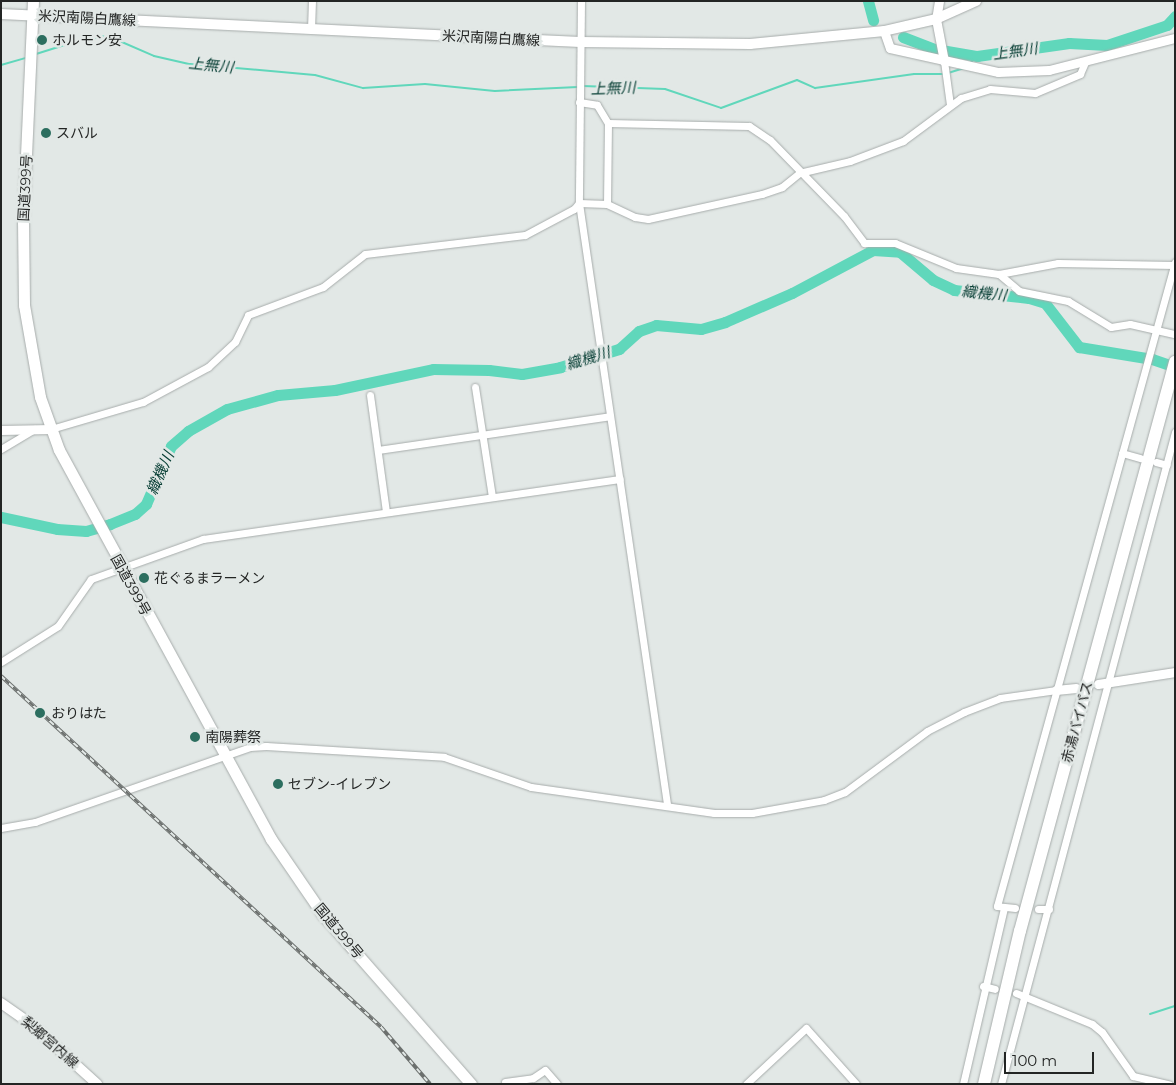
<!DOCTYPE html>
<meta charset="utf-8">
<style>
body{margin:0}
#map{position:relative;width:1176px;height:1085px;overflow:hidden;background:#e2e8e6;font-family:Montserrat,"Noto Sans JP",sans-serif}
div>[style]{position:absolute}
.stream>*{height:2px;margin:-1px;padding:0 1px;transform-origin:1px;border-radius:1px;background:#60d7bb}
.river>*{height:11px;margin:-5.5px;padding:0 5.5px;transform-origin:5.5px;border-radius:5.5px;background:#60d7bb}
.roads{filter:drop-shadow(0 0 1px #a7acab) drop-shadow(0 0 1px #a7acab)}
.minor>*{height:7px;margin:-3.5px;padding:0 3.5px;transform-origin:3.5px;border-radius:3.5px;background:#fff}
.tertiary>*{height:9px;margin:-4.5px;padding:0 4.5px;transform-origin:4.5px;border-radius:4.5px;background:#fff}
.secondary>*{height:10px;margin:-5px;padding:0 5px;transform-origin:5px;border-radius:5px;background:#fff}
.primary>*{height:10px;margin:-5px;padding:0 5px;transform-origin:5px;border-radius:5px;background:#fff}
.trunk>*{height:11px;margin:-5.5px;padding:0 5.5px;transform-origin:5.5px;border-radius:5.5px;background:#fff}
.motorway>*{height:12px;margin:-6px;padding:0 6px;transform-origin:6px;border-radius:6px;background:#fff}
.rail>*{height:4px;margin-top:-2px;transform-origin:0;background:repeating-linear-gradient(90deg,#e2e8e6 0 5.5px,#6c706e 0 11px);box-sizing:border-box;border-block:1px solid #6c706e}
.dots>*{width:14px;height:14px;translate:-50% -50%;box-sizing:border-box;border:2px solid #e2e8e6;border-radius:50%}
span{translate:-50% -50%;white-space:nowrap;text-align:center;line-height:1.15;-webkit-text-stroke:5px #e2e8e6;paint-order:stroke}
.street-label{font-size:14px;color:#232524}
.poi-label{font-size:14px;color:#232524}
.left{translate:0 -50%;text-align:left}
.water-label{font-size:15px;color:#043c32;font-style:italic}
.frame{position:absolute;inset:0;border:2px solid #232524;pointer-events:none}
.scale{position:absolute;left:1004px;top:1052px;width:90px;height:22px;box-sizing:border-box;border:2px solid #232524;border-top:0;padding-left:6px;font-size:15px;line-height:18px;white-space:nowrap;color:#232524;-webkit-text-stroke:4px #e2e8e6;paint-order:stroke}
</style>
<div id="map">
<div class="stream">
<div style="left:36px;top:54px;width:50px;rotate:-17.4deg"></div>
<div style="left:84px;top:39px;width:24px;rotate:-7deg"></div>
<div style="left:108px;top:36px;width:50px;rotate:23.5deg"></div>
<div style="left:154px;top:56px;width:37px;rotate:13deg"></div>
<div style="left:190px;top:64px;width:125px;rotate:5deg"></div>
<div style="left:315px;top:75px;width:50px;rotate:15.2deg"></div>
<div style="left:363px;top:88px;width:62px;rotate:-3.7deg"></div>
<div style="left:425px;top:84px;width:70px;rotate:5.7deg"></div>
<div style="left:495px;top:91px;width:83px;rotate:-2.8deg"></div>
<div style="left:970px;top:63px;width:10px;rotate:-45deg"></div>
<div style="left:1px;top:65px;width:25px;rotate:-16deg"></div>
<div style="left:948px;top:73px;width:17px;rotate:-17deg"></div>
<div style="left:583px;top:86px;width:82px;rotate:2.1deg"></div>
<div style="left:665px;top:89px;width:59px;rotate:18.7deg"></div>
<div style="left:721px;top:108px;width:81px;rotate:-20.2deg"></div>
<div style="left:797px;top:80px;width:20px;rotate:24deg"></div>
<div style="left:815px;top:88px;width:100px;rotate:-8deg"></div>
<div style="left:914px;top:74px;width:29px"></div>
<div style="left:1150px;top:1014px;width:26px;rotate:-18deg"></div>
</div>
<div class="river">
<div style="left:868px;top:1px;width:20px;rotate:75deg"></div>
<div style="left:903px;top:37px;width:34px;rotate:21deg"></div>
<div style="left:935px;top:49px;width:43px;rotate:9.5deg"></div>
<div style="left:977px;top:56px;width:93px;rotate:-8deg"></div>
<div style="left:1069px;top:43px;width:38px;rotate:3deg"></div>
<div style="left:1107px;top:45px;width:63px;rotate:-18.4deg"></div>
<div style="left:1167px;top:25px;width:12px;rotate:-48deg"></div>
<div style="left:1px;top:517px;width:57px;rotate:12.1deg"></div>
<div style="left:57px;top:529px;width:29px;rotate:4deg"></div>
<div style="left:86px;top:531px;width:25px;rotate:-16deg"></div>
<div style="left:110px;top:524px;width:27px;rotate:-22deg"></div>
<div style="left:135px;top:514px;width:15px;rotate:-42deg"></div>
<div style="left:146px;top:504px;width:63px;rotate:-66.7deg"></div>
<div style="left:171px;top:446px;width:23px;rotate:-41deg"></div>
<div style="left:188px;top:431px;width:45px;rotate:-29.4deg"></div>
<div style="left:227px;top:409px;width:53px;rotate:-15.4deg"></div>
<div style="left:278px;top:395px;width:57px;rotate:-5deg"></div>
<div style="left:335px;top:390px;width:100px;rotate:-12.1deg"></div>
<div style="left:433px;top:369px;width:56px;rotate:1deg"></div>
<div style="left:489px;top:370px;width:33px;rotate:7deg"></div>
<div style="left:522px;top:374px;width:39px;rotate:-10deg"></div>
<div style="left:560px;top:367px;width:62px;rotate:-17deg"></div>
<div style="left:619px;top:349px;width:27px;rotate:-42deg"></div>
<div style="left:639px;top:331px;width:18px;rotate:-19deg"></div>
<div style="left:656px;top:325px;width:45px;rotate:5.1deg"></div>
<div style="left:701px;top:329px;width:25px;rotate:-16deg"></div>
<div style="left:725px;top:322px;width:73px;rotate:-23.4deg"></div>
<div style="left:792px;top:293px;width:92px;rotate:-28deg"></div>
<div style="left:873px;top:250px;width:27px;rotate:4deg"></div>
<div style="left:900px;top:252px;width:43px;rotate:40.3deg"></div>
<div style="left:933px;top:280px;width:23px;rotate:25deg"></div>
<div style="left:954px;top:290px;width:75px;rotate:6.1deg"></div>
<div style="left:1029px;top:298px;width:17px;rotate:17deg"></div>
<div style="left:1045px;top:303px;width:56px;rotate:52.3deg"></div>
<div style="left:1079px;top:347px;width:74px;rotate:9.3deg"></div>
<div style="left:1152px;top:359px;width:24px;rotate:19deg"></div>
</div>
<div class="roads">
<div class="minor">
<div style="left:581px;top:1px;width:202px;rotate:90.6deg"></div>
<div style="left:579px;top:203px;width:607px;rotate:81.67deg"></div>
<div style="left:311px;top:29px;width:28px;rotate:-88deg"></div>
<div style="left:944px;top:61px;width:44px;rotate:82.2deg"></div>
<div style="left:579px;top:102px;width:18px;rotate:9deg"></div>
<div style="left:597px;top:105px;width:21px;rotate:59deg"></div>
<div style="left:608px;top:123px;width:81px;rotate:90.7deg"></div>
<div style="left:608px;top:123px;width:141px;rotate:1.2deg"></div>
<div style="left:749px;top:126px;width:25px;rotate:34deg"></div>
<div style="left:770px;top:140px;width:106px;rotate:45.8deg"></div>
<div style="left:844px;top:216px;width:34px;rotate:53deg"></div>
<div style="left:864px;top:243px;width:31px"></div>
<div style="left:895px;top:243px;width:66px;rotate:22.3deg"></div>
<div style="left:956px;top:268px;width:43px;rotate:7.9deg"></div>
<div style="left:999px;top:274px;width:60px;rotate:-10.6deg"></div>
<div style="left:1058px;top:263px;width:117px;rotate:1deg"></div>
<div style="left:999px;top:274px;width:26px;rotate:40deg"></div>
<div style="left:1019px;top:291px;width:50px;rotate:11.5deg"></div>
<div style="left:1068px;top:301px;width:50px;rotate:31.2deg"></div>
<div style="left:1111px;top:327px;width:19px;rotate:-9deg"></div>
<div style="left:1130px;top:324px;width:45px;rotate:12.8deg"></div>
<div style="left:475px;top:387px;width:111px;rotate:81.2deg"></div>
<div style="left:370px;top:395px;width:118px;rotate:82.2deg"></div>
<div style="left:51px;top:429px;width:96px;rotate:-16.4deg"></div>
<div style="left:143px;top:402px;width:74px;rotate:-28.3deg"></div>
<div style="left:208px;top:367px;width:37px;rotate:-43deg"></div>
<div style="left:235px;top:342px;width:30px;rotate:-64deg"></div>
<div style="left:248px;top:315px;width:80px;rotate:-20.5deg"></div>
<div style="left:323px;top:287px;width:53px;rotate:-38.2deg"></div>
<div style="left:365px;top:254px;width:161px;rotate:-6.8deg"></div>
<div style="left:525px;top:235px;width:55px;rotate:-28deg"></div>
<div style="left:574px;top:209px;width:8px;rotate:-50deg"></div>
<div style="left:579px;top:203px;width:28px;rotate:2deg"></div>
<div style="left:607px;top:204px;width:31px;rotate:25deg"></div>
<div style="left:635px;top:217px;width:13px;rotate:9deg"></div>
<div style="left:648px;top:219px;width:117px;rotate:-12.4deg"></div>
<div style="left:762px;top:194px;width:21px;rotate:-19deg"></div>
<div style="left:782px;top:187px;width:22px;rotate:-39deg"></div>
<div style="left:799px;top:173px;width:52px;rotate:-13.2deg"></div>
<div style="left:850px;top:161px;width:57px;rotate:-20.7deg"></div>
<div style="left:903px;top:141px;width:72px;rotate:-36.6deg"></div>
<div style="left:961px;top:98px;width:30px;rotate:-17deg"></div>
<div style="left:990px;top:89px;width:45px;rotate:5.1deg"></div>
<div style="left:1035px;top:93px;width:49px;rotate:-22.9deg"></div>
<div style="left:1080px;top:74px;width:13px;rotate:-67deg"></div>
<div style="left:1px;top:449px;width:39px;rotate:-31deg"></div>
<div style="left:378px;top:450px;width:234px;rotate:-8.3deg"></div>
<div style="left:1122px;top:453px;width:19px;rotate:16deg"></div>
<div style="left:1156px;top:462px;width:11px;rotate:15deg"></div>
<div style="left:1px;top:662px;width:67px;rotate:-32.3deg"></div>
<div style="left:58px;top:626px;width:57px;rotate:-54.9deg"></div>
<div style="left:91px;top:579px;width:119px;rotate:-19.7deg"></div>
<div style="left:203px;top:539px;width:421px;rotate:-8.2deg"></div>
<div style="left:1px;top:828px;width:35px;rotate:-10deg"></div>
<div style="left:35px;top:822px;width:228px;rotate:-19.2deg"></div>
<div style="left:250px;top:747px;width:16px;rotate:-4deg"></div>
<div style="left:266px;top:746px;width:178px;rotate:3.5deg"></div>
<div style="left:444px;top:757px;width:92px;rotate:19deg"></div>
<div style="left:531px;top:787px;width:185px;rotate:8.1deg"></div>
<div style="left:714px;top:813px;width:38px"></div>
<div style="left:752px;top:813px;width:73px;rotate:-10.2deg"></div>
<div style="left:824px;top:800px;width:22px;rotate:-21deg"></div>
<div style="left:845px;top:792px;width:102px;rotate:-36.6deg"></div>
<div style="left:927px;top:731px;width:42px;rotate:-27.2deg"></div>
<div style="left:964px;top:712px;width:39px;rotate:-21deg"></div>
<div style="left:1000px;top:698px;width:57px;rotate:-8.1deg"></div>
<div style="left:1015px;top:908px;width:18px;rotate:-174deg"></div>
<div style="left:997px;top:906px;width:668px;rotate:-74.55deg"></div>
<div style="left:1038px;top:909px;width:11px"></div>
<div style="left:983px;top:986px;width:12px;rotate:14deg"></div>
<div style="left:1016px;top:993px;width:82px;rotate:22.2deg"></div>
<div style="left:1092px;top:1024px;width:13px;rotate:39deg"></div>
<div style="left:1102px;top:1032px;width:54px;rotate:54.8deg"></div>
<div style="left:1133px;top:1076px;width:37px;rotate:13deg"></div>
<div style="left:505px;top:1082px;width:28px;rotate:-8deg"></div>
<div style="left:533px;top:1078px;width:14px;rotate:-34deg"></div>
<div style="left:545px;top:1070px;width:18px;rotate:49deg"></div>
<div style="left:746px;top:1084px;width:82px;rotate:-43deg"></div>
<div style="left:806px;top:1028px;width:75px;rotate:48.2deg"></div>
<div style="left:963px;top:1084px;width:181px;rotate:-76.9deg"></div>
<div style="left:1001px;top:1084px;width:675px;rotate:-75.06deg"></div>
</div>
<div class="tertiary">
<div style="left:939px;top:1px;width:18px;rotate:99deg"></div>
<div style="left:936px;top:19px;width:43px;rotate:79.2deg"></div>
<div style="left:884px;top:31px;width:18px;rotate:71deg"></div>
<div style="left:890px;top:48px;width:111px;rotate:12.5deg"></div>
<div style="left:998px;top:72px;width:51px;rotate:-2.2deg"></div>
<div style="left:1049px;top:70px;width:130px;rotate:-14.3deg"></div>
<div style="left:1px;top:430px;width:50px;rotate:-1.1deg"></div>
<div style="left:1098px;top:684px;width:78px;rotate:-8.9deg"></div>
<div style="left:1056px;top:690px;width:20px;rotate:-6deg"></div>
</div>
<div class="secondary">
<div style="left:1px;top:1003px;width:38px;rotate:35deg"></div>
<div style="left:32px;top:1025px;width:88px;rotate:42.2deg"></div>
</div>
<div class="primary">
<div style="left:1px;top:14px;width:580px;rotate:2.77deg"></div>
<div style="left:580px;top:42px;width:170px;rotate:0.7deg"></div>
<div style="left:750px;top:44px;width:135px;rotate:-5.5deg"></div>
<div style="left:884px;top:31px;width:53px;rotate:-13deg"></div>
<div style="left:936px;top:19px;width:44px;rotate:-24.2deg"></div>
</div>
<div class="trunk">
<div style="left:33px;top:1px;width:220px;rotate:92.6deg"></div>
<div style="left:23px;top:221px;width:84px;rotate:89.3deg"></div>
<div style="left:24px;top:305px;width:93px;rotate:80.1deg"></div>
<div style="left:40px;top:397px;width:56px;rotate:70.3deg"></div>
<div style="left:59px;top:450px;width:443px;rotate:61.4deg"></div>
<div style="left:271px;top:839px;width:92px;rotate:55.6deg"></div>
<div style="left:323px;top:915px;width:225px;rotate:48.8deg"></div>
</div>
<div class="motorway">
<div style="left:984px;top:1084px;width:157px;rotate:-76.8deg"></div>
<div style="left:1020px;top:931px;width:590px;rotate:-74.76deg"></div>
</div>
</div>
<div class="rail">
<div style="left:1px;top:676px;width:517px;rotate:42.73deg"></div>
<div style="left:381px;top:1027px;width:75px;rotate:49.3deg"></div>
</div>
<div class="dots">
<div style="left:42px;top:40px;background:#2c6e5f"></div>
<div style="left:46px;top:133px;background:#2c6e5f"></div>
<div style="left:144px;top:578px;background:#2c6e5f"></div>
<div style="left:40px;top:713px;background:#2c6e5f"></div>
<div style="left:195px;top:737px;background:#2c6e5f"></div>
<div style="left:278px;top:784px;background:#2c6e5f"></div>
</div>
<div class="street-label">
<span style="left:87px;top:18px;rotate:3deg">米沢南陽白鷹線</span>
<span style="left:491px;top:38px;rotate:3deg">米沢南陽白鷹線</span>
<span style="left:25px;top:188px;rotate:-87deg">国道399号</span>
<span style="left:131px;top:585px;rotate:61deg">国道399号</span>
<span style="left:1077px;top:722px;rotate:-75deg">赤湯バイパス</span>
<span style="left:339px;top:931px;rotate:50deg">国道399号</span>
<span style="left:50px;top:1042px;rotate:41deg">梨郷宮内線</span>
</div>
<div class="poi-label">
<span class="left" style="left:52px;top:40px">ホルモン安</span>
<span class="left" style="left:56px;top:133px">スバル</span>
<span class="left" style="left:154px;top:578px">花ぐるまラーメン</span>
<span class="left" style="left:51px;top:713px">おりはた</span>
<span class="left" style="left:205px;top:737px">南陽葬祭</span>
<span class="left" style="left:288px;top:784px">セブン-イレブン</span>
</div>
<div class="water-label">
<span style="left:1015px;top:51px;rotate:-8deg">上無川</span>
<span style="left:211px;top:65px;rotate:6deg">上無川</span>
<span style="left:613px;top:88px;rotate:-2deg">上無川</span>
<span style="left:984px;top:293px;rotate:6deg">織機川</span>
<span style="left:588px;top:358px;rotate:-17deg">織機川</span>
<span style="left:160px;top:473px;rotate:-66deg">織機川</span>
</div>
<div class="frame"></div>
<div class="scale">100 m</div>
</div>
